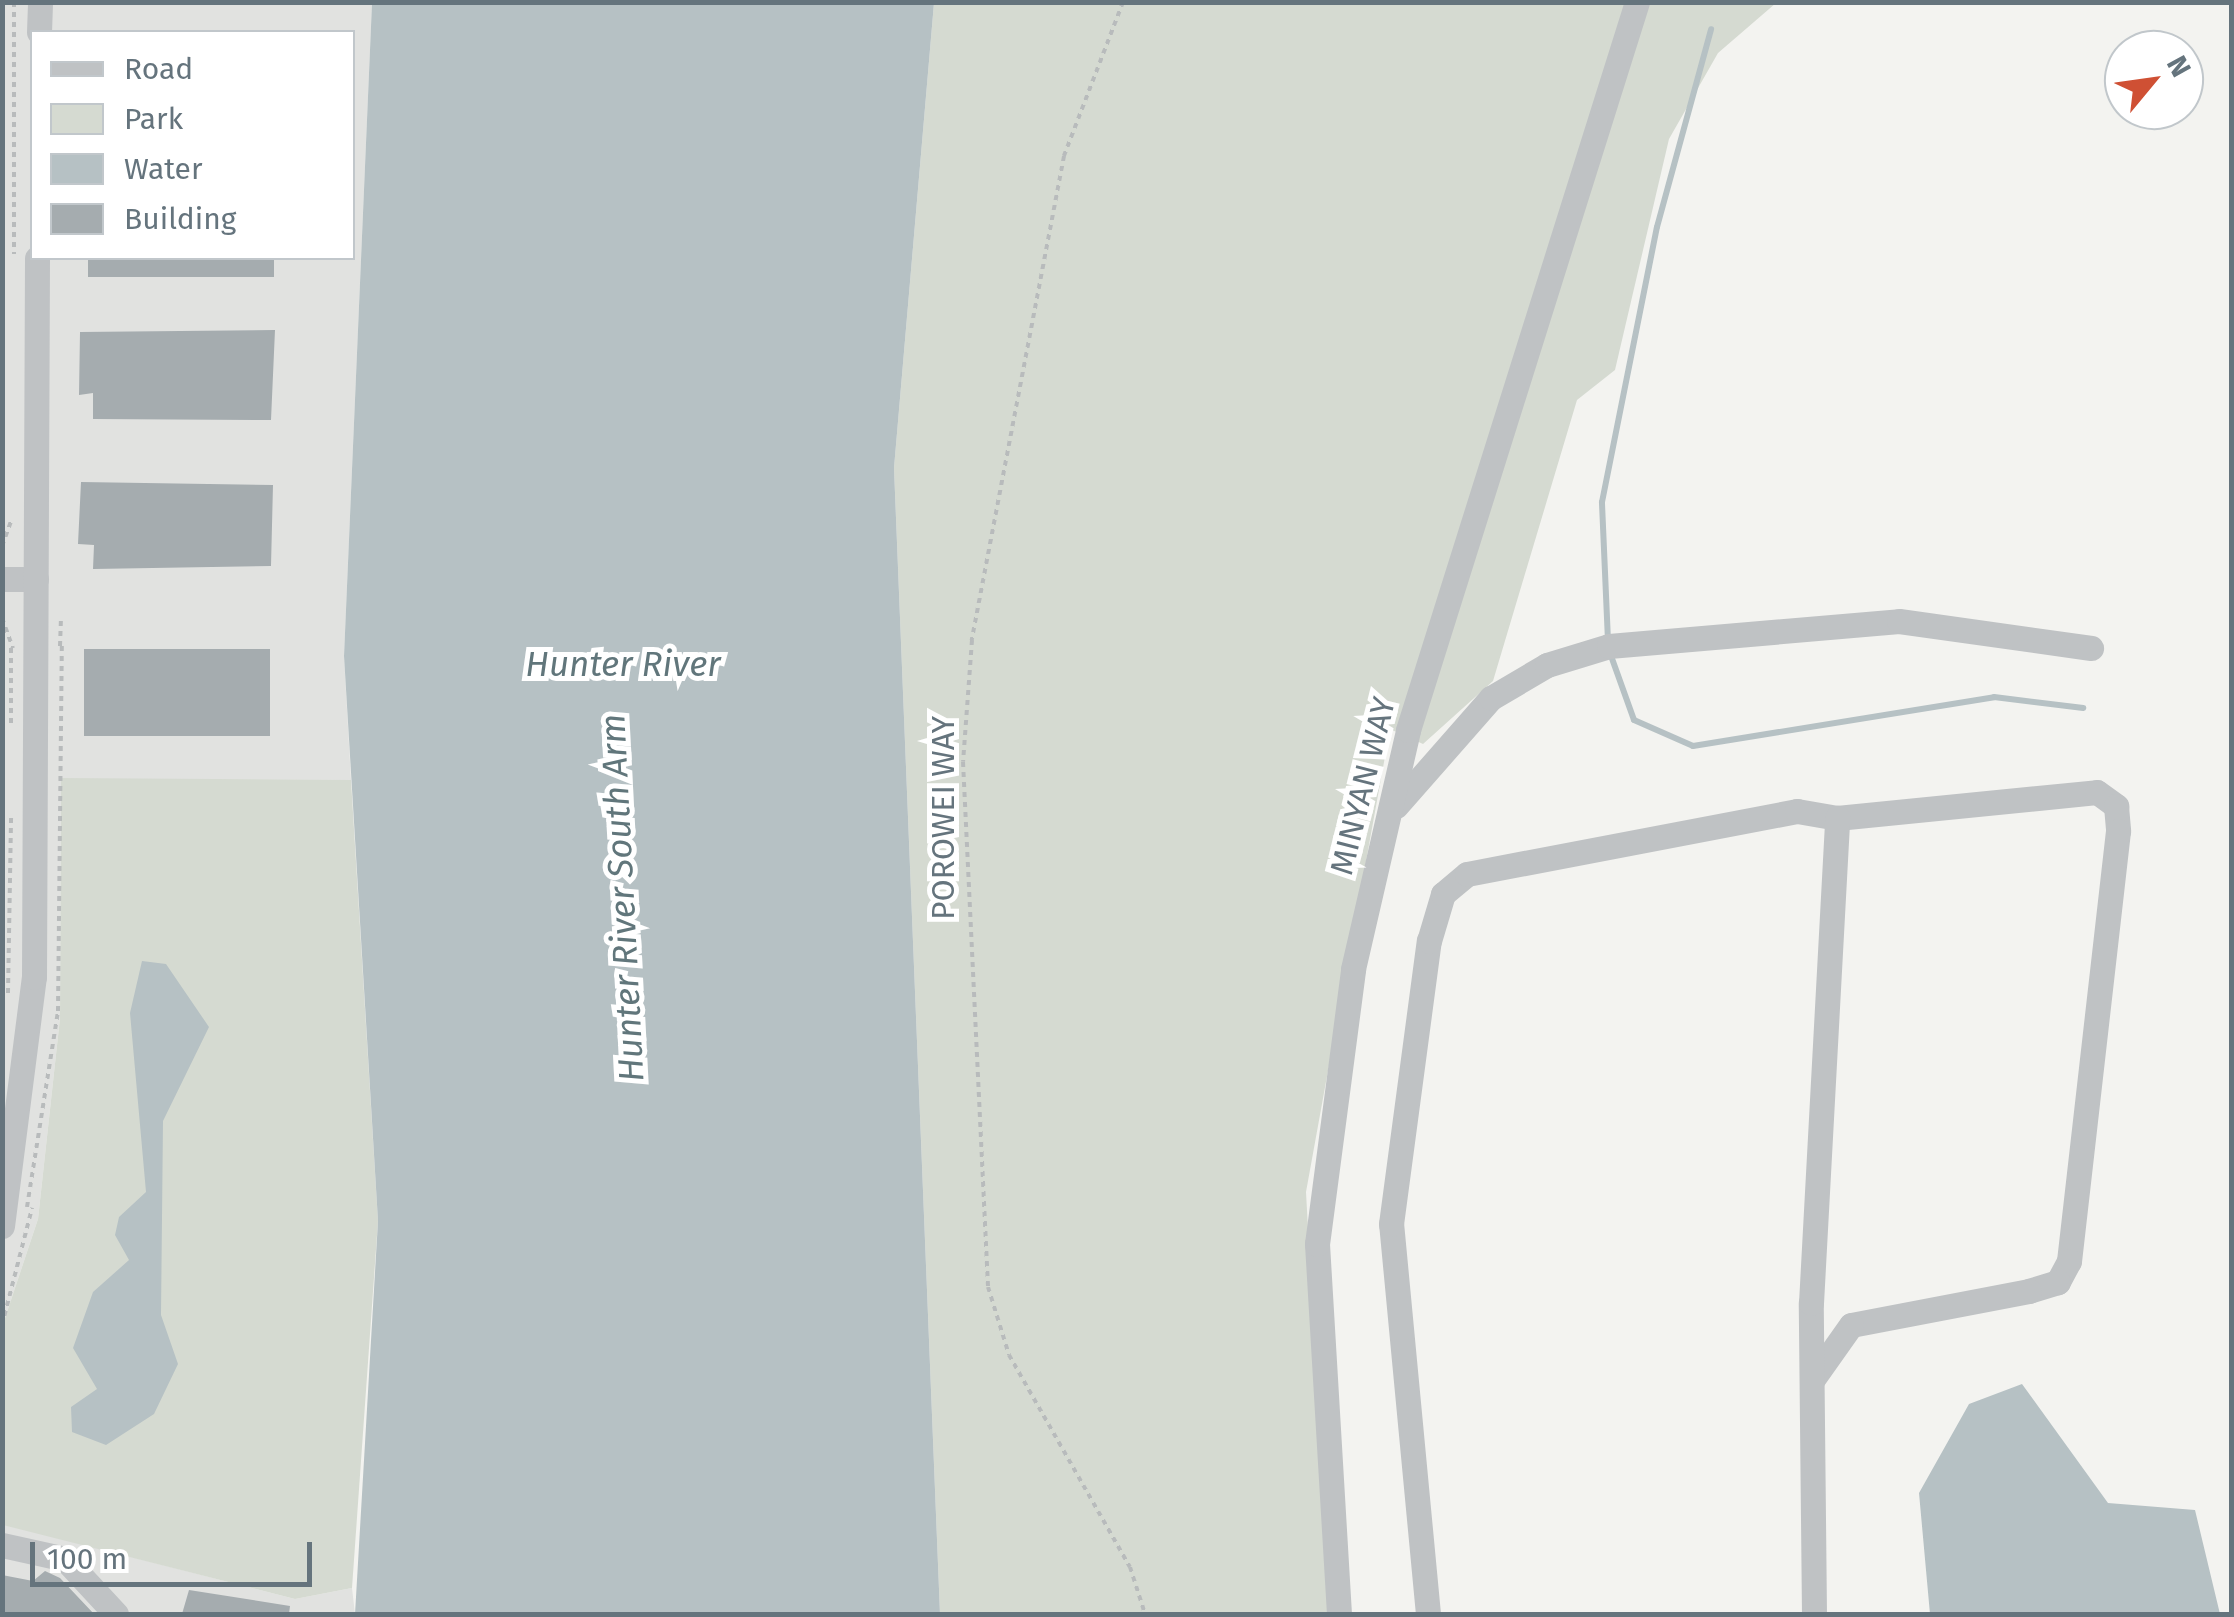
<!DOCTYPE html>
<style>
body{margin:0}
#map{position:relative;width:2234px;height:1617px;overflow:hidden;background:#f3f3f0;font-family:"Fira Sans",sans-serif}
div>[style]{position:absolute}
.built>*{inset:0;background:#e1e2e0}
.green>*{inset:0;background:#d5dad1}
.water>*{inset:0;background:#b6c1c4}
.stream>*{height:6px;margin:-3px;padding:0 3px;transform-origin:3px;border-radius:3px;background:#b6c1c4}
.building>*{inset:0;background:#a5acaf;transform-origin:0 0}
.path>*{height:4px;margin-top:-2px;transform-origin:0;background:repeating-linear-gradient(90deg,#b8bbbc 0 5px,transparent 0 10px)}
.minor>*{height:25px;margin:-12.5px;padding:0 12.5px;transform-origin:12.5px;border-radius:12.5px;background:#bfc2c4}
span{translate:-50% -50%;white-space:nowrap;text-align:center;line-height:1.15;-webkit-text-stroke:10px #fff;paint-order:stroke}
.street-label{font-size:32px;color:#65747d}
.water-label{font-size:35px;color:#61767b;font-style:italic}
.frame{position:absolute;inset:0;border:5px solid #65747d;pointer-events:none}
.legend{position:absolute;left:30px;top:30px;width:325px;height:230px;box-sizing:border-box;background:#fff;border:2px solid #c1c7cb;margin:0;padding:12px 18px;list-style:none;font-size:30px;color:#65747d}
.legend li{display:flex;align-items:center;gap:20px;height:50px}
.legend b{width:50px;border:2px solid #c1c7cb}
.north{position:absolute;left:2104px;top:30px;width:100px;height:100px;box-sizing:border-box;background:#fff;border:2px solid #c1c7cb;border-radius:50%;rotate:61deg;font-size:28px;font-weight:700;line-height:40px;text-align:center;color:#65747d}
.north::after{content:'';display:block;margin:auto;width:35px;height:45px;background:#cf5034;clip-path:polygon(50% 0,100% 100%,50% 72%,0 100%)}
.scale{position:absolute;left:30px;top:1542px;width:282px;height:45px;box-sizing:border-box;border:5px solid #65747d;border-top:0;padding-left:12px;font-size:30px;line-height:35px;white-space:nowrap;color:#65747d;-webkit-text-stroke:8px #fff;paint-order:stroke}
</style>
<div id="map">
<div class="built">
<div style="clip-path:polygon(evenodd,3px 3px,372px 3px,344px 656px,351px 780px,61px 779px,60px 1018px,38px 1219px,3px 1324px,3px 3px,32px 32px,352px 32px,352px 258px,32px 258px,32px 32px)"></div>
<div style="clip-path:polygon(3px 1524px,295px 1599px,352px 1588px,355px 1614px,3px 1614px)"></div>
</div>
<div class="green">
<div style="clip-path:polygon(934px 3px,1776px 3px,1718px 53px,1669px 139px,1615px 370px,1577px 400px,1493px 681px,1423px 744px,1390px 729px,1306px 1192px,1329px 1614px,940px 1614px,894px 468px)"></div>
<div style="clip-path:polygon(61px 778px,351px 780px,378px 1221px,352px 1588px,295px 1599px,3px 1525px,3px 1324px,38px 1219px,60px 1018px)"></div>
</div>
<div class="water">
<div style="clip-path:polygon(372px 3px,934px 3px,894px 468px,940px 1614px,355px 1614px,378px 1221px,344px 656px)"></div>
<div style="clip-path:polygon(142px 961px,166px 964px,209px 1027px,163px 1121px,161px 1315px,178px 1364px,154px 1414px,106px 1445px,72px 1432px,71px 1407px,97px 1389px,73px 1348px,93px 1292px,129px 1260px,115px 1235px,119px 1217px,146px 1192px,130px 1013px)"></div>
<div style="clip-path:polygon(2022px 1384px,2108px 1503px,2195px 1510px,2220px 1614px,1930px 1614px,1919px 1493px,1969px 1404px)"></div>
</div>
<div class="stream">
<div style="left:1608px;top:641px;width:139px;rotate:-92.5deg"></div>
<div style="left:1602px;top:502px;width:280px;rotate:-78.7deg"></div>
<div style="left:1657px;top:227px;width:205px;rotate:-74.7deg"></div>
<div style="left:1610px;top:653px;width:71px;rotate:70.3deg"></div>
<div style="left:1634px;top:720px;width:64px;rotate:23.8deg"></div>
<div style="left:1693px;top:746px;width:305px;rotate:-9.2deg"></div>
<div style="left:1994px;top:697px;width:90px;rotate:7deg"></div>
</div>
<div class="building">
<div style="left:88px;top:258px;width:186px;height:19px"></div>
<div style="clip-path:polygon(275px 330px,271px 420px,93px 419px,93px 393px,79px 395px,80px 332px)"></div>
<div style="clip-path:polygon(81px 482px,273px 485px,271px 566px,93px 569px,94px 545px,78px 544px)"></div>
<div style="left:84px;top:649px;width:186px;height:87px"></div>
<div style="clip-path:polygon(45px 1571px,60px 1578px,94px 1614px,2px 1614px,2px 1575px,33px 1581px)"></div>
<div style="clip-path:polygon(189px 1590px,290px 1606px,289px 1614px,182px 1614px)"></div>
</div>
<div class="path">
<div style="left:14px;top:2px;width:252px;rotate:90deg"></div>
<div style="left:1123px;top:2px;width:165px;rotate:111deg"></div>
<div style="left:1064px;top:156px;width:493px;rotate:100.8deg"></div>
<div style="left:972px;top:640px;width:122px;rotate:94.2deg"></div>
<div style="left:963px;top:762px;width:526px;rotate:87.27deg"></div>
<div style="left:988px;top:1287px;width:71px;rotate:72.8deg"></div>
<div style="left:1009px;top:1355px;width:244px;rotate:60.3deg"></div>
<div style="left:1130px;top:1567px;width:49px;rotate:72.3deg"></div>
<div style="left:2px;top:546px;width:29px;rotate:-70deg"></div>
<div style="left:2px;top:618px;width:32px;rotate:70deg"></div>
<div style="left:60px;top:646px;width:28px;rotate:-88deg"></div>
<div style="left:11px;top:648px;width:75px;rotate:90deg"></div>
<div style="left:8px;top:993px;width:180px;rotate:-89deg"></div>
<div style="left:27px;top:1207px;width:198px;rotate:-81deg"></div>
<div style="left:58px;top:1011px;width:365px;rotate:-89.4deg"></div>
<div style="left:2px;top:1325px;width:121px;rotate:-75.6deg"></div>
</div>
<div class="minor">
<div style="left:39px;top:32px;width:30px;rotate:-88deg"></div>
<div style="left:2px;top:579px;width:34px"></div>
<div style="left:1396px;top:806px;width:144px;rotate:-48.7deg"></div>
<div style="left:1491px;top:698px;width:65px;rotate:-30.5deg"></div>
<div style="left:1547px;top:665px;width:65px;rotate:-17deg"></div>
<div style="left:1609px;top:646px;width:291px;rotate:-4.9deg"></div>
<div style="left:1899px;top:621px;width:194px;rotate:8deg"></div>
<div style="left:2px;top:1226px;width:251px;rotate:-82.7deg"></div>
<div style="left:34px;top:977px;width:719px;rotate:-89.76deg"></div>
<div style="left:2px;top:1545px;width:65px;rotate:12.5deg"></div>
<div style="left:65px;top:1559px;width:75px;rotate:47.2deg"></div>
<div style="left:1339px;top:1614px;width:371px;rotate:-93.4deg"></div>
<div style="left:1317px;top:1244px;width:277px;rotate:-82.5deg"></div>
<div style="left:1353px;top:969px;width:245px;rotate:-77deg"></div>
<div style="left:1408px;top:730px;width:763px;rotate:-72.54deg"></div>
<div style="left:1428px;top:1614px;width:392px;rotate:-95.4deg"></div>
<div style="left:1391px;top:1224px;width:286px;rotate:-82.4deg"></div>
<div style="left:1429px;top:941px;width:49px;rotate:-73.4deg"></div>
<div style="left:1443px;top:894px;width:31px;rotate:-40deg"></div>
<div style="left:1467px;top:874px;width:336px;rotate:-10.8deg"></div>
<div style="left:1797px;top:811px;width:41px;rotate:9.9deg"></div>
<div style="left:1837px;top:818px;width:261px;rotate:-5.7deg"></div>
<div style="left:2097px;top:792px;width:24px;rotate:36deg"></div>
<div style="left:2116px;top:806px;width:25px;rotate:85deg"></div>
<div style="left:2118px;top:831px;width:433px;rotate:96.5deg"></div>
<div style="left:2069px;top:1261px;width:24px;rotate:118deg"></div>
<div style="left:2058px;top:1282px;width:30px;rotate:163deg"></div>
<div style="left:2029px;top:1291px;width:181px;rotate:169.2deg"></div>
<div style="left:1851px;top:1325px;width:67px;rotate:125.3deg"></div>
<div style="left:1814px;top:1614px;width:311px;rotate:-90.6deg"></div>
<div style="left:1811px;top:1303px;width:486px;rotate:-86.9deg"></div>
</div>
<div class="street-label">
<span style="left:1363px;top:786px;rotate:-76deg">MINYAN WAY</span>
<span style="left:943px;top:818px;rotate:-90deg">POROWEI WAY</span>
</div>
<div class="water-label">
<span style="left:623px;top:664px">Hunter River</span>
<span style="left:622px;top:898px;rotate:-93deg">Hunter River South Arm</span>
</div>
<div class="frame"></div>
<ul class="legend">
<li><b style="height:12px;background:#bfc2c4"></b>Road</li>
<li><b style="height:28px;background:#d5dad1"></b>Park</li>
<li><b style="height:28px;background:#b6c1c4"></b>Water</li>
<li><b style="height:28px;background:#a5acaf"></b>Building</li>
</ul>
<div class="north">N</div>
<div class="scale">100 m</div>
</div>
